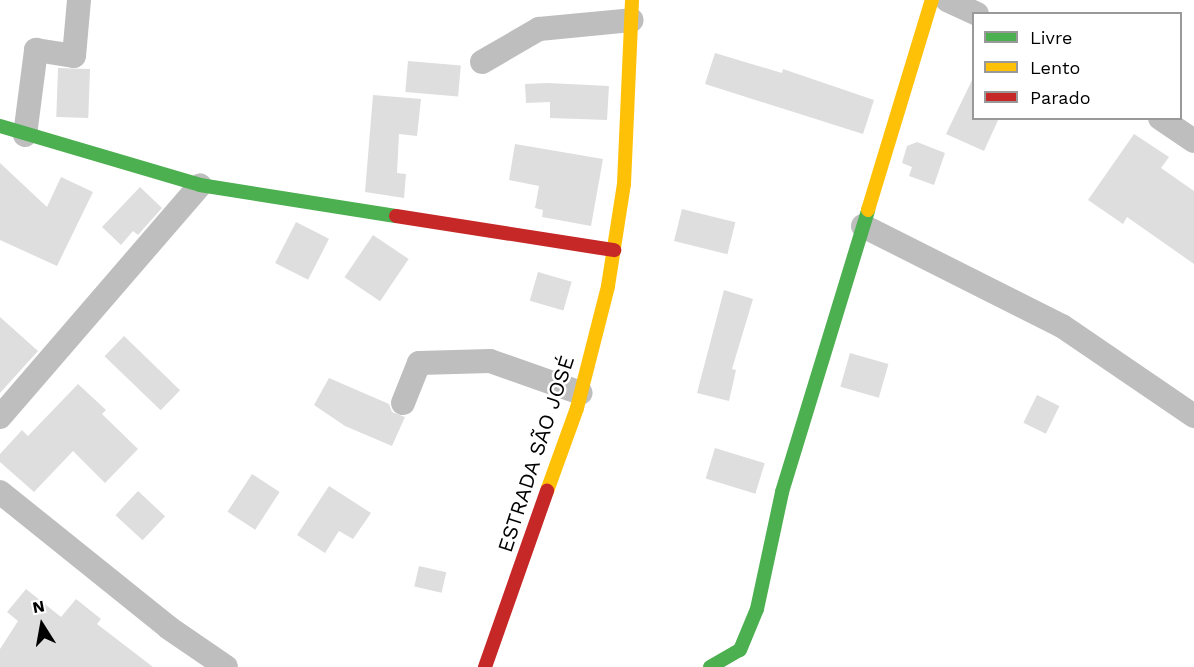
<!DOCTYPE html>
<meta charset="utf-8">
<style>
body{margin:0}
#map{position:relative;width:1194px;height:667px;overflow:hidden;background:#fff;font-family:"Work Sans",sans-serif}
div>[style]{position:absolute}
.building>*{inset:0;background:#dedede;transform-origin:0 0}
.street>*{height:24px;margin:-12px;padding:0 12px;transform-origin:12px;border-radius:12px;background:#bebebe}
.fast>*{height:14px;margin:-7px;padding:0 7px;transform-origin:7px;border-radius:7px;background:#4caf50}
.slow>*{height:14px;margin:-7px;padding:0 7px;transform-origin:7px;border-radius:7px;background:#ffc107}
.jam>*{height:14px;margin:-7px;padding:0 7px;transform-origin:7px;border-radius:7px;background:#c62828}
span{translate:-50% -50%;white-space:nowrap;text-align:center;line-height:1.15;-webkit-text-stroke:5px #fff;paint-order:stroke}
.street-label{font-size:21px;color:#000}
.legend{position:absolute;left:972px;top:12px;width:210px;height:108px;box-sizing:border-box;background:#fff;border:2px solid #999;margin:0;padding:8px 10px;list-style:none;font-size:18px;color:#000}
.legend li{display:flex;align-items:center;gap:12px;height:30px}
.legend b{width:30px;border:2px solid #999}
.north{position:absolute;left:12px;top:595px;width:60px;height:60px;-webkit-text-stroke:4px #fff;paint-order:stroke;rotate:349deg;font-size:16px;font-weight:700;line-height:24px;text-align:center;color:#000}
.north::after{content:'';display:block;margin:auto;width:21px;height:27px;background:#000;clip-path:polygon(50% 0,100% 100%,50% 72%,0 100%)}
</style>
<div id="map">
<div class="building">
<div style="clip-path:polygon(715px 53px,782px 73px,783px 69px,874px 100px,863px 134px,705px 84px)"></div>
<div style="left:408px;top:61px;width:53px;height:31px;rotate:5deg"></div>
<div style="left:58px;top:68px;width:32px;height:49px;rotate:2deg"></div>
<div style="clip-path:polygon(974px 76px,974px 118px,999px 118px,984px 151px,946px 134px)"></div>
<div style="clip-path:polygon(548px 83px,609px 86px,607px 120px,550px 118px,550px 102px,526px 103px,525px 84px)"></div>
<div style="clip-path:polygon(373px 95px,421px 99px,417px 136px,399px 134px,397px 173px,406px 174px,404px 198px,365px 192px)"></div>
<div style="clip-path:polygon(1134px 134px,1169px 157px,1161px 168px,1194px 191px,1194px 264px,1127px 217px,1123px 224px,1088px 200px)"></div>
<div style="clip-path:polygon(917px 142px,945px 153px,934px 185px,909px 176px,912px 167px,902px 163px,907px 146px)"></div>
<div style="clip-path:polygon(515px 144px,603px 159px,591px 226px,542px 217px,543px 210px,535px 208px,539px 186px,509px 180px)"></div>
<div style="clip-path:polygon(0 163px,47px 207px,61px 177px,93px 192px,57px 266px,0 240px)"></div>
<div style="clip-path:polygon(140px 187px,162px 208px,138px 235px,133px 231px,121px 245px,102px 227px)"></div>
<div style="left:682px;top:209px;width:55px;height:33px;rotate:14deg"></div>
<div style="left:296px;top:222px;width:37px;height:46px;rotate:27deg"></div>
<div style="left:373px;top:235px;width:43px;height:51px;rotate:34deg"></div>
<div style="left:538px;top:272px;width:35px;height:30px;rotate:16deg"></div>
<div style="clip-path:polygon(724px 290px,753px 299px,732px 369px,736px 370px,729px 401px,697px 393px)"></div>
<div style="clip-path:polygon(0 317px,38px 351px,0 393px)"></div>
<div style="left:124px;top:336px;width:78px;height:28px;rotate:44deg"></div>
<div style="left:850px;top:353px;width:40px;height:35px;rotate:16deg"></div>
<div style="clip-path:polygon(329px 378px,389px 404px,392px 412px,405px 417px,392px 446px,345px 426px,314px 405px)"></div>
<div style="clip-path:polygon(78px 384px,106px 410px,102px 414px,138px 449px,105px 483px,73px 451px,34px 492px,0 462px,0 454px,22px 430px,28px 436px)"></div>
<div style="left:1037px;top:395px;width:25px;height:31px;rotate:26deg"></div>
<div style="left:715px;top:448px;width:52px;height:32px;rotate:17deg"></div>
<div style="left:252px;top:474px;width:33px;height:45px;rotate:33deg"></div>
<div style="clip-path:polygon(329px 486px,371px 513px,353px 539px,339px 531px,325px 553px,297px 535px)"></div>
<div style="left:138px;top:491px;width:37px;height:33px;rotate:43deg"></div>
<div style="left:419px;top:566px;width:28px;height:21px;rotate:13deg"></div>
<div style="clip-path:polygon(26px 589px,61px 617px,76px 599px,101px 619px,97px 624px,153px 667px,0 667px,0 649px,18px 621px,7px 612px)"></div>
</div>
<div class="street">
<div style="left:947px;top:0;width:33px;rotate:25deg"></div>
<div style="left:482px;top:62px;width:66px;rotate:-30.1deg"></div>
<div style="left:539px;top:29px;width:93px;rotate:-5.5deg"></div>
<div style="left:1160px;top:118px;width:41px;rotate:34.1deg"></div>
<div style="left:25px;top:135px;width:86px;rotate:-82.6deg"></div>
<div style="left:36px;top:50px;width:38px;rotate:9deg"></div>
<div style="left:74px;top:56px;width:56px;rotate:-84.9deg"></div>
<div style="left:863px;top:226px;width:223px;rotate:26.7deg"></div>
<div style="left:1062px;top:326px;width:160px;rotate:34.3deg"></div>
<div style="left:403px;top:403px;width:43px;rotate:-68.2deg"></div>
<div style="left:419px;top:363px;width:71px;rotate:-1.6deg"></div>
<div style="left:490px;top:361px;width:96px;rotate:19.4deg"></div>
<div style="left:0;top:417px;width:306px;rotate:-49.2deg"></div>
<div style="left:0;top:492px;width:217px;rotate:38.8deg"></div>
<div style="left:169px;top:628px;width:69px;rotate:34.4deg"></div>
</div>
<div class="fast">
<div style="left:0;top:126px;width:209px;rotate:16.4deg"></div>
<div style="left:200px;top:185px;width:198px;rotate:9deg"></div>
<div style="left:710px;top:667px;width:34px;rotate:-30deg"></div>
<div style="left:740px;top:650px;width:44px;rotate:-67.5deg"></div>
<div style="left:757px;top:609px;width:120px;rotate:-77.9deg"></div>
<div style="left:782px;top:492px;width:295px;rotate:-73deg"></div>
</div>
<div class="slow">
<div style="left:868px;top:210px;width:220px;rotate:-73.1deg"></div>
<div style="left:547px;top:491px;width:88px;rotate:-70.1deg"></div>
<div style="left:577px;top:408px;width:126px;rotate:-75.7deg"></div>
<div style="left:608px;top:286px;width:103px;rotate:-81.1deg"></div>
<div style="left:624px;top:184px;width:184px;rotate:-87.5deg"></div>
</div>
<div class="jam">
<div style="left:396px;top:216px;width:221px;rotate:8.9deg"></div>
<div style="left:485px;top:667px;width:187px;rotate:-70.6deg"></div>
</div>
<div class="street-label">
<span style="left:536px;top:454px;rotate:-72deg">ESTRADA SÃO JOSÉ</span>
</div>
<ul class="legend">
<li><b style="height:8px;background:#4caf50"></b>Livre</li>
<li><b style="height:8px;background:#ffc107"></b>Lento</li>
<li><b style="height:8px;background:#c62828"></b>Parado</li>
</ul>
<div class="north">N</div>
</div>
